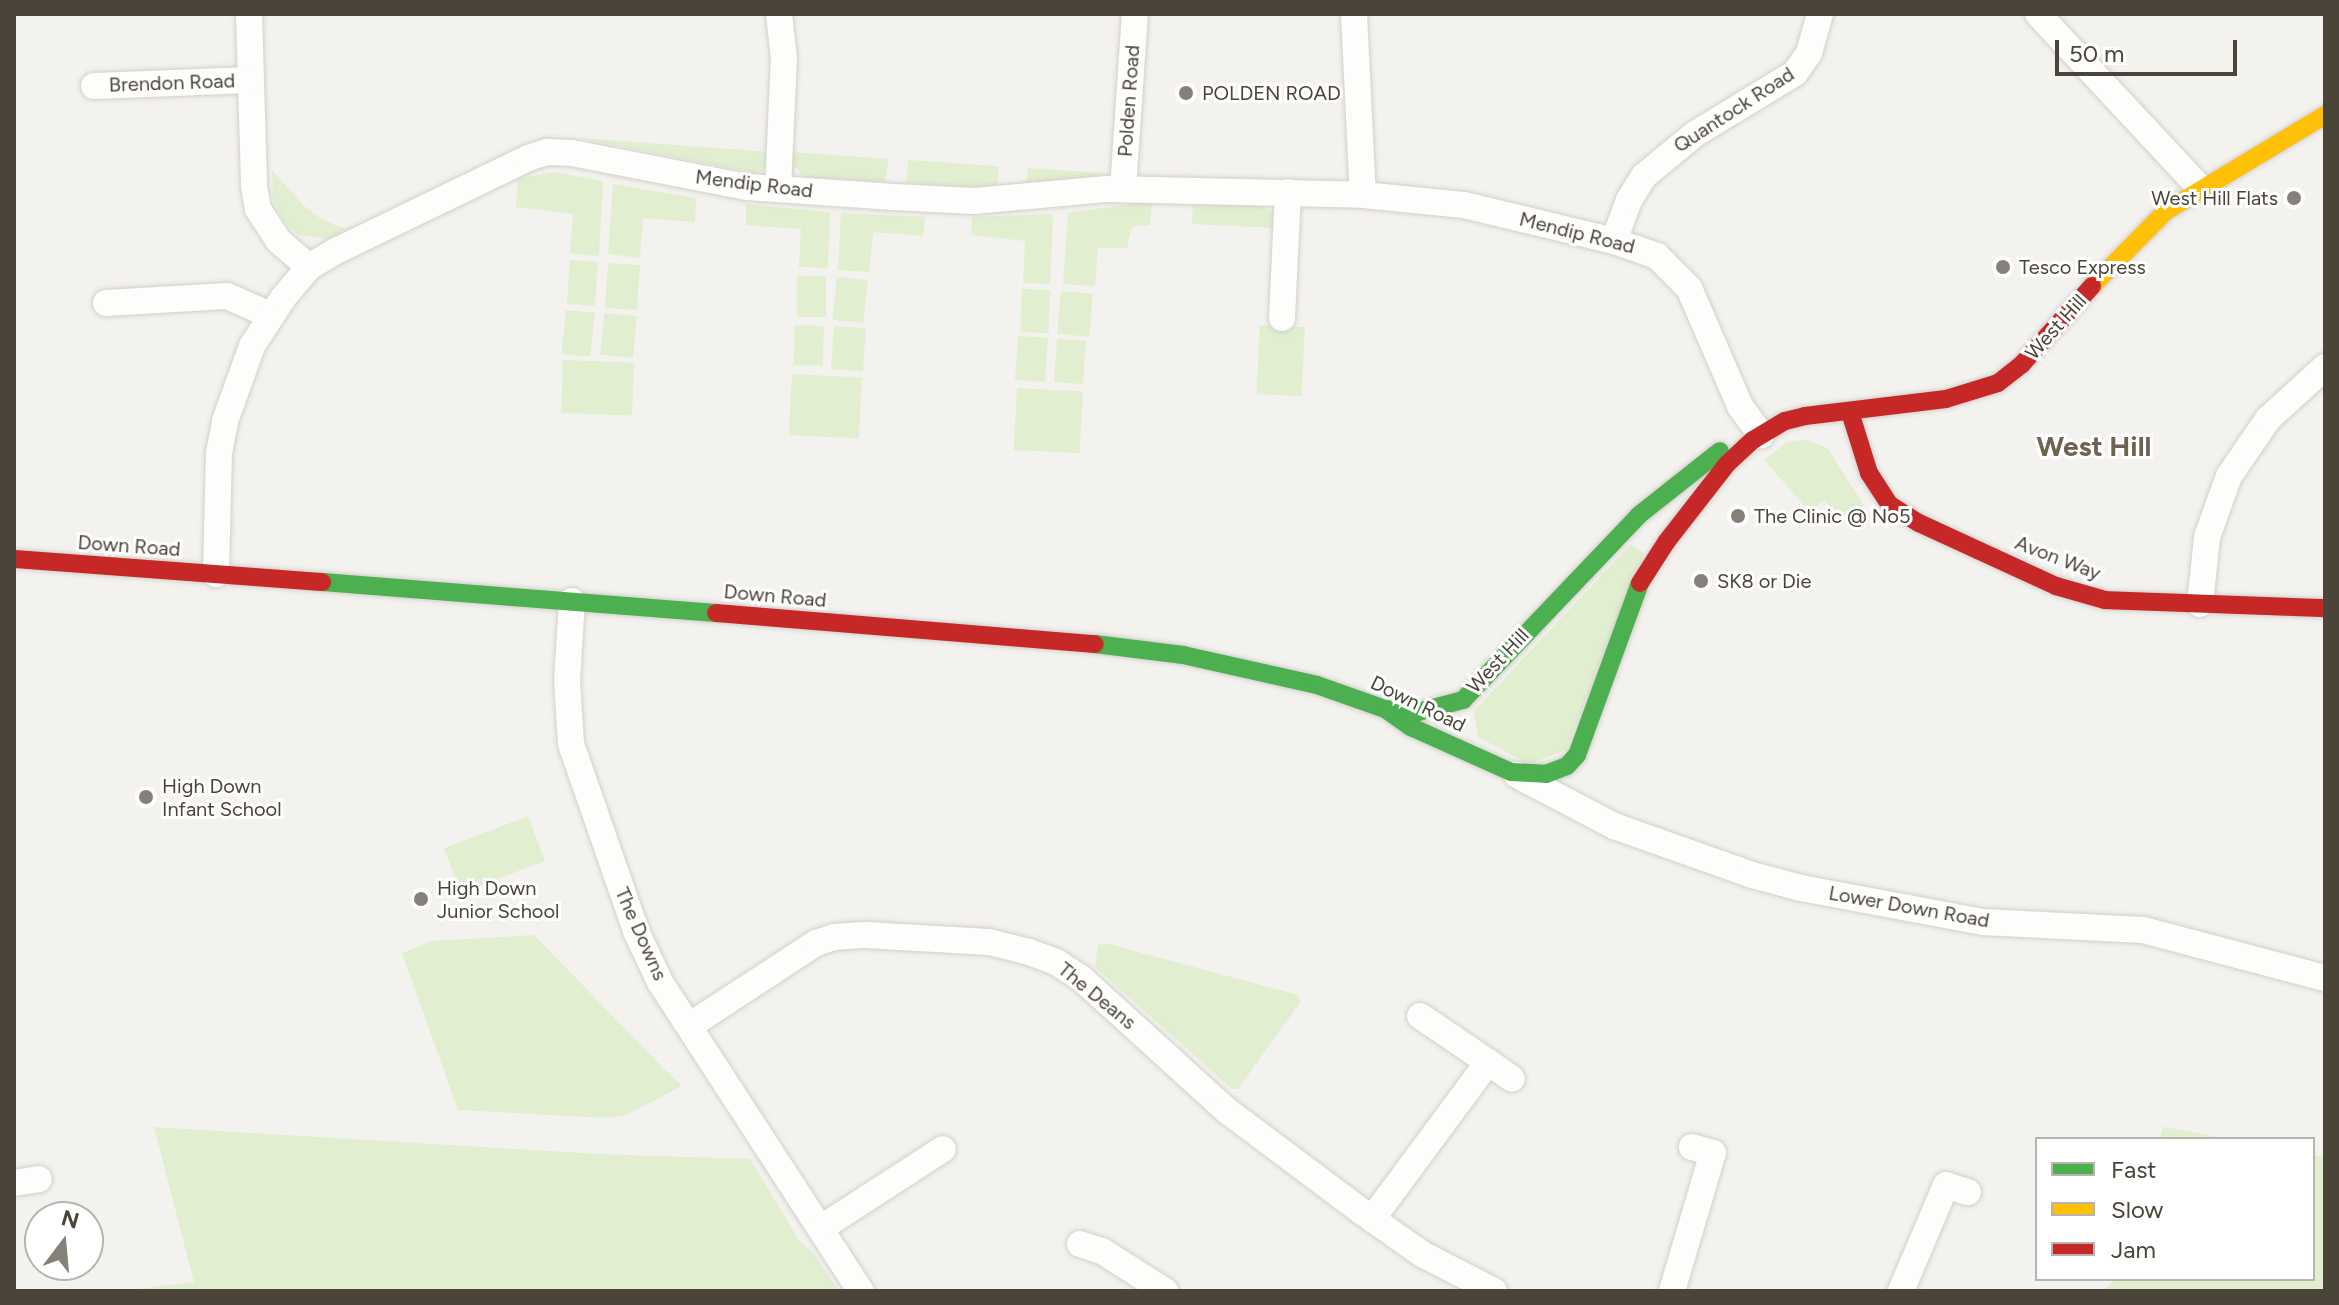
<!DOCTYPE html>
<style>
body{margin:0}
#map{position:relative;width:2339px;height:1305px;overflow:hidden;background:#f4f2ee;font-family:Figtree,sans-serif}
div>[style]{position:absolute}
.green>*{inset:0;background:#e1eecf;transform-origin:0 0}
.roads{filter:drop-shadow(0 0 2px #d2d0cb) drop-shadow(0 0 2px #d2d0cb)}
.street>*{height:26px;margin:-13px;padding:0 13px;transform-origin:13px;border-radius:13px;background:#fdfdfc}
.fast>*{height:18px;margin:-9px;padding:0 9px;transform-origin:9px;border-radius:9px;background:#4caf50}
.slow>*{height:18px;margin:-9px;padding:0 9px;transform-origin:9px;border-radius:9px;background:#ffc107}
.jam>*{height:18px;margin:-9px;padding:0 9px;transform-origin:9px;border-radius:9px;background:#c62828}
.dots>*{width:22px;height:22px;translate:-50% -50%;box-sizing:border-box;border:4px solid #fff;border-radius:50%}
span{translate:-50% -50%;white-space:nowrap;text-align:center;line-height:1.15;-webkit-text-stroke:6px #fff;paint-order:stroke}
.street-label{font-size:20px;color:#4b4439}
.poi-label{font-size:20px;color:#4b4439}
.left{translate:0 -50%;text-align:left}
.right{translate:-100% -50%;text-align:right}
.district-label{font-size:28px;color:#6e6250;font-weight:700}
.frame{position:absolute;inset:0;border:16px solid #4b4439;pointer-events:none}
.legend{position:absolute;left:2035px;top:1137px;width:280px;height:144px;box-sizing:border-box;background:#fff;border:2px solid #b7b4b0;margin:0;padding:10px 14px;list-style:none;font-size:24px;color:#4b4439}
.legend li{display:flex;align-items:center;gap:16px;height:40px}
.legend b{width:40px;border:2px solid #b7b4b0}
.north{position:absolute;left:24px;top:1201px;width:80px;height:80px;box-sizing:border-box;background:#fff;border:2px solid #b7b4b0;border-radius:50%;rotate:16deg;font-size:22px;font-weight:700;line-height:32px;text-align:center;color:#4b4439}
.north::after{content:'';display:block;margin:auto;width:28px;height:36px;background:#868178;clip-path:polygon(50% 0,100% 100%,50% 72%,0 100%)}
.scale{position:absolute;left:2055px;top:40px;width:182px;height:36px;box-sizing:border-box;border:4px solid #4b4439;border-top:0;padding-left:10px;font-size:24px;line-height:28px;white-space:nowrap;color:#4b4439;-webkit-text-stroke:6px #fff;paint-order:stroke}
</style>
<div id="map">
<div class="green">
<div style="clip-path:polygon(579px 138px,772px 152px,765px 169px,755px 173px)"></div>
<div style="clip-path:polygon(792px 152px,889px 159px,885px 182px,804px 177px,791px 162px)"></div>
<div style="left:908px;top:160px;width:91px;height:23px;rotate:4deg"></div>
<div style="clip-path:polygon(1028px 168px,1103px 173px,1090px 178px,1026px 184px)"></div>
<div style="clip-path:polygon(272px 170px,304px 206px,321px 219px,345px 229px,328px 239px,298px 235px,284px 221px,273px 199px)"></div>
<div style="clip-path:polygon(554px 172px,603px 181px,599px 256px,570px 253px,573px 214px,516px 207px,518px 179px)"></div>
<div style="clip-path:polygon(613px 184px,696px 198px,695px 222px,643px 218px,640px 258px,608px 254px)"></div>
<div style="clip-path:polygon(1152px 201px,1150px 225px,1132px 227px,1127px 248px,1098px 248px,1095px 286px,1063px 284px,1068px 213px)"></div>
<div style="clip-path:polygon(1193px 202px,1260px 204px,1274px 215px,1275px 228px,1192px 224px)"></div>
<div style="clip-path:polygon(746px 204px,830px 212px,828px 268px,799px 267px,801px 229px,746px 225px)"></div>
<div style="clip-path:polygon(841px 213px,925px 217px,923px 236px,873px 232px,869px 272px,838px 270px)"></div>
<div style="clip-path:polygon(1053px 214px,1050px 284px,1023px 283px,1025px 241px,971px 235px,972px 217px)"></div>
<div style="left:570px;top:260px;width:28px;height:44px;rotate:4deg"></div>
<div style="left:608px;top:263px;width:32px;height:45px;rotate:4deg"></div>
<div style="left:797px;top:276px;width:29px;height:41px"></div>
<div style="left:837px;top:277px;width:31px;height:43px;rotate:6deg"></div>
<div style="left:1022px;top:289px;width:28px;height:43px;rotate:2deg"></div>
<div style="left:1061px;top:291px;width:32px;height:43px;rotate:5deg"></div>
<div style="left:566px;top:310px;width:29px;height:44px;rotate:6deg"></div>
<div style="left:604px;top:313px;width:33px;height:42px;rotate:5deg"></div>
<div style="left:795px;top:325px;width:29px;height:40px;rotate:2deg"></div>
<div style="left:1260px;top:325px;width:45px;height:69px;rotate:3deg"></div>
<div style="left:834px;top:326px;width:32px;height:43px;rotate:4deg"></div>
<div style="left:1018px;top:336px;width:30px;height:44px;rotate:4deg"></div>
<div style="left:1057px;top:339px;width:29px;height:43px;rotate:4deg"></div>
<div style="left:563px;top:360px;width:71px;height:53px;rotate:2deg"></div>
<div style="left:792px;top:374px;width:70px;height:61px;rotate:3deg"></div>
<div style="left:1017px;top:388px;width:66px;height:62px;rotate:3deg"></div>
<div style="clip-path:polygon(1808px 440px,1827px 448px,1864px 505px,1844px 523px,1824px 500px,1810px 512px,1764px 460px,1787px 442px)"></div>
<div style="clip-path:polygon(1631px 544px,1644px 553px,1566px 750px,1529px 764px,1478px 737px,1474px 711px)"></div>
<div style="left:528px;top:816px;width:48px;height:90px;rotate:69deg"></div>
<div style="clip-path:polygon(534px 935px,664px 1069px,682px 1086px,626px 1115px,609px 1118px,458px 1110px,402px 953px,432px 941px)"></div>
<div style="clip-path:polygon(1105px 943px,1298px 995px,1301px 1001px,1238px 1089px,1232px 1089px,1095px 967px,1098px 945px)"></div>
<div style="clip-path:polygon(154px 1127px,598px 1154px,750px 1159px,799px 1240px,815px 1255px,839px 1291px,121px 1291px,194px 1282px)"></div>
<div style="clip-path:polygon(2163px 1127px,2193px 1132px,2227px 1139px,2160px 1139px)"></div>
<div style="clip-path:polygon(2313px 1155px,2325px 1158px,2325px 1291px,2103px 1291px,2116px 1279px,2313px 1279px)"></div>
</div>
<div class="roads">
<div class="street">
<div style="left:249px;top:14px;width:172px;rotate:88.3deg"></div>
<div style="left:254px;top:186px;width:23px;rotate:80deg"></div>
<div style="left:258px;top:209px;width:38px;rotate:57deg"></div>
<div style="left:279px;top:241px;width:40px;rotate:41deg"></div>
<div style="left:1354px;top:14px;width:181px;rotate:87.2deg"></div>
<div style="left:2038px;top:14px;width:238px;rotate:47deg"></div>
<div style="left:94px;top:86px;width:157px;rotate:-2.2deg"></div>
<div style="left:778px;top:189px;width:130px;rotate:-87.4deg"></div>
<div style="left:784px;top:59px;width:45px;rotate:-96.3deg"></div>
<div style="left:1123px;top:189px;width:175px;rotate:-86.1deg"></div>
<div style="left:1614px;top:241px;width:44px;rotate:-69.9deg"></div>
<div style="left:1629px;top:200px;width:28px;rotate:-58deg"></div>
<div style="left:1644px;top:176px;width:66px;rotate:-39.5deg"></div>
<div style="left:1695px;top:134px;width:117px;rotate:-31.4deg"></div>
<div style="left:1795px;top:73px;width:24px;rotate:-55deg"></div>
<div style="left:1809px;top:53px;width:41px;rotate:-74.2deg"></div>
<div style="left:106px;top:303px;width:121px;rotate:-3.3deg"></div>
<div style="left:227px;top:296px;width:47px;rotate:23.8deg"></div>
<div style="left:1282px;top:318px;width:126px;rotate:-87.3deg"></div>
<div style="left:216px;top:574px;width:121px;rotate:-88.6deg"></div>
<div style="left:219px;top:453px;width:33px;rotate:-79deg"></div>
<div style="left:225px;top:421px;width:80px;rotate:-70.2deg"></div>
<div style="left:252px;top:346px;width:57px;rotate:-57.1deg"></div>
<div style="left:283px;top:298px;width:40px;rotate:-50deg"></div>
<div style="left:309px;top:267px;width:31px;rotate:-31deg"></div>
<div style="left:336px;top:251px;width:213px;rotate:-25.8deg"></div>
<div style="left:528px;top:158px;width:20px;rotate:-18deg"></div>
<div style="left:547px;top:152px;width:25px;rotate:2deg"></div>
<div style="left:572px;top:153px;width:178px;rotate:11deg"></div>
<div style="left:747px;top:187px;width:147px;rotate:3.9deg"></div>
<div style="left:894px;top:197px;width:80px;rotate:2.9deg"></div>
<div style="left:974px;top:201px;width:134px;rotate:-5.2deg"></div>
<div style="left:1107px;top:189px;width:256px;rotate:1.3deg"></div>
<div style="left:1363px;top:195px;width:101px;rotate:5.7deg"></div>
<div style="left:1464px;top:205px;width:154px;rotate:13.5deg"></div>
<div style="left:1614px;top:241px;width:46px;rotate:19.2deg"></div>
<div style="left:1657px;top:256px;width:45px;rotate:45deg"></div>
<div style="left:1689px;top:288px;width:129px;rotate:66.6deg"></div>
<div style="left:1740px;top:406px;width:36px;rotate:54deg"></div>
<div style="left:572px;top:601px;width:79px;rotate:93.6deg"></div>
<div style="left:567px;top:680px;width:64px;rotate:86.4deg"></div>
<div style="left:571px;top:744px;width:198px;rotate:70.8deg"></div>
<div style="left:636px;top:931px;width:56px;rotate:64.8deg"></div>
<div style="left:660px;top:982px;width:369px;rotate:57deg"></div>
<div style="left:2200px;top:604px;width:67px;rotate:-84deg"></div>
<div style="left:2207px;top:537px;width:65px;rotate:-70.2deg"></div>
<div style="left:2229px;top:476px;width:69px;rotate:-55.6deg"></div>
<div style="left:2268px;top:419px;width:77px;rotate:-42.4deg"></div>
<div style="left:1517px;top:775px;width:110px;rotate:27.7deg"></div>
<div style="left:1614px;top:826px;width:146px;rotate:19.5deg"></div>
<div style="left:1752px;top:875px;width:51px;rotate:14.9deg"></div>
<div style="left:1801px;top:888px;width:185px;rotate:10.6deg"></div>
<div style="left:1983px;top:922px;width:160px;rotate:2.9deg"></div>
<div style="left:2143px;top:930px;width:188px;rotate:14.8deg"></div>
<div style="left:689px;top:1026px;width:152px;rotate:-33.2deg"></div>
<div style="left:816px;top:943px;width:19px;rotate:-18deg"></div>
<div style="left:834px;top:937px;width:32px;rotate:-4deg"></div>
<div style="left:866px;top:935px;width:123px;rotate:3.3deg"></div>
<div style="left:989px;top:942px;width:41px;rotate:14deg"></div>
<div style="left:1029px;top:952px;width:29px;rotate:20deg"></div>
<div style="left:1056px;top:962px;width:31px;rotate:33deg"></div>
<div style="left:1082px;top:979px;width:195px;rotate:42.3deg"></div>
<div style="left:1226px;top:1110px;width:169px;rotate:36.8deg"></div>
<div style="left:1361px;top:1211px;width:75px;rotate:35.2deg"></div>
<div style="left:1422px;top:1254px;width:81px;rotate:27.2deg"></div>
<div style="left:1488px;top:1062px;width:29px;rotate:35deg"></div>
<div style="left:14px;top:1183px;width:25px;rotate:-9deg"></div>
<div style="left:1372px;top:1219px;width:195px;rotate:-53.5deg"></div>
<div style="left:1488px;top:1062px;width:82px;rotate:-145.9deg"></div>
<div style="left:821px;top:1228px;width:145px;rotate:-32.9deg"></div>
<div style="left:1080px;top:1244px;width:23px;rotate:18deg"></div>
<div style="left:1102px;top:1251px;width:75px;rotate:32.4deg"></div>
<div style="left:1672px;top:1291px;width:144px;rotate:-73.5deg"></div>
<div style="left:1713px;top:1153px;width:22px;rotate:-164deg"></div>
<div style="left:1901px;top:1291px;width:115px;rotate:-67deg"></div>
<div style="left:1946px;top:1185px;width:23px;rotate:18deg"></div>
</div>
<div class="fast">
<div style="left:322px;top:582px;width:395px;rotate:4.5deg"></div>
<div style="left:1095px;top:644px;width:89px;rotate:7.1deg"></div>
<div style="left:1183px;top:655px;width:137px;rotate:12.6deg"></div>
<div style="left:1317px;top:685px;width:72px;rotate:19.4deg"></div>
<div style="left:1385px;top:709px;width:32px;rotate:35deg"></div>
<div style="left:1411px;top:727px;width:110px;rotate:24.2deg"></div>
<div style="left:1511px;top:772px;width:35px;rotate:3deg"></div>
<div style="left:1546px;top:774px;width:22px;rotate:-21deg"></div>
<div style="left:1567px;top:766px;width:15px;rotate:-48deg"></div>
<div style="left:1577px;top:755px;width:183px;rotate:-69.9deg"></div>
<div style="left:1385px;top:709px;width:33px;rotate:5deg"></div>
<div style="left:1418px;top:712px;width:47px;rotate:-14.9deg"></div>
<div style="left:1463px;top:700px;width:255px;rotate:-46.4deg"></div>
<div style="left:1639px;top:515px;width:103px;rotate:-38.3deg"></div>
</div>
<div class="slow">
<div style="left:2092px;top:286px;width:105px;rotate:-45.4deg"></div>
<div style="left:2166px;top:211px;width:186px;rotate:-31.1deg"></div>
</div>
<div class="jam">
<div style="left:1850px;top:412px;width:64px;rotate:72.7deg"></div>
<div style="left:1869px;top:473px;width:38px;rotate:57deg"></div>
<div style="left:1890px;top:505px;width:34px;rotate:32deg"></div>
<div style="left:1919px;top:523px;width:151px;rotate:24.7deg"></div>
<div style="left:2056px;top:586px;width:51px;rotate:15.9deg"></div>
<div style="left:2105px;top:600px;width:220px;rotate:2.1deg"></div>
<div style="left:14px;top:559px;width:309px;rotate:4.3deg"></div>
<div style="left:1640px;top:583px;width:50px;rotate:-57.3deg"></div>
<div style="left:1667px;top:541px;width:98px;rotate:-52.1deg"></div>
<div style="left:1727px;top:464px;width:35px;rotate:-43deg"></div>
<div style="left:1753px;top:440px;width:37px;rotate:-31deg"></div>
<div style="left:1785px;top:421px;width:21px;rotate:-14deg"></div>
<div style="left:1805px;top:416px;width:142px;rotate:-6.9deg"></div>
<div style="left:1946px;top:399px;width:54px;rotate:-17.1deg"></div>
<div style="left:1998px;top:383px;width:31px;rotate:-38deg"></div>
<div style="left:2022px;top:364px;width:105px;rotate:-48.1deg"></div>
<div style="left:716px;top:613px;width:380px;rotate:4.7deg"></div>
</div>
</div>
<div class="dots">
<div style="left:1186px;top:93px;background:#868178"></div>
<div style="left:2294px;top:198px;background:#868178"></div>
<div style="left:2003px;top:267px;background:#868178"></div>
<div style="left:1738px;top:516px;background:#868178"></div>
<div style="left:1701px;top:581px;background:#868178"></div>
<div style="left:146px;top:797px;background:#868178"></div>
<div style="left:421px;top:899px;background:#868178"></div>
</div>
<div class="street-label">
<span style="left:172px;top:83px;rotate:-2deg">Brendon Road</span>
<span style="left:1129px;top:101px;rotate:-86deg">Polden Road</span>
<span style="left:1734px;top:110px;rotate:-33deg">Quantock Road</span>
<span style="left:754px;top:184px;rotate:7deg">Mendip Road</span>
<span style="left:1577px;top:233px;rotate:14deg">Mendip Road</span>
<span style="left:2056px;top:327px;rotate:-48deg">West Hill</span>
<span style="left:129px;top:546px;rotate:4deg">Down Road</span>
<span style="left:2058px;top:558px;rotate:21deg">Avon Way</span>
<span style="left:775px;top:596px;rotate:5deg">Down Road</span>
<span style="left:1498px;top:661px;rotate:-47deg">West Hill</span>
<span style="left:1418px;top:704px;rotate:26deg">Down Road</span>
<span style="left:1909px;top:907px;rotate:10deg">Lower Down Road</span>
<span style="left:641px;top:934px;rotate:66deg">The Downs</span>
<span style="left:1097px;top:996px;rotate:39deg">The Deans</span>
</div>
<div class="poi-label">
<span class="left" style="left:1202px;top:93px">POLDEN ROAD</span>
<span class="right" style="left:2278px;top:198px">West Hill Flats</span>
<span class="left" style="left:2019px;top:267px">Tesco Express</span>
<span class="left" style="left:1754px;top:516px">The Clinic @ No5</span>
<span class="left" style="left:1717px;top:581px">SK8 or Die</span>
<span class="left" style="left:162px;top:798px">High Down<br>Infant School</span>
<span class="left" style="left:437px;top:900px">High Down<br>Junior School</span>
</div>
<div class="district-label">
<span style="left:2094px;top:446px">West Hill</span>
</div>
<div class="frame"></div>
<ul class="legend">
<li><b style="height:10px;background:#4caf50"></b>Fast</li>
<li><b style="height:10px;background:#ffc107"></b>Slow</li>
<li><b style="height:10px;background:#c62828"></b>Jam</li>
</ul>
<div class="north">N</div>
<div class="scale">50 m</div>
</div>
